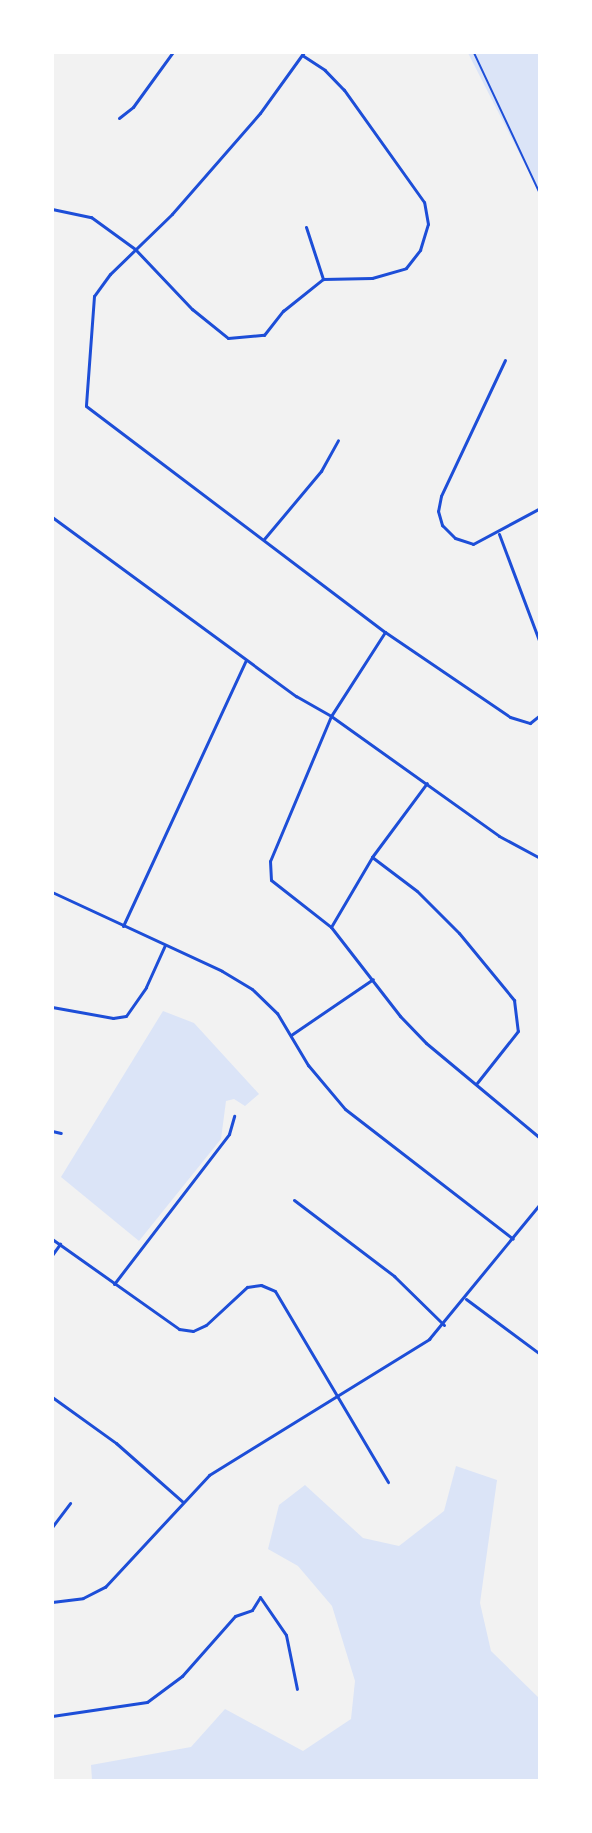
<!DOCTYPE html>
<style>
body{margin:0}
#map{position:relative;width:592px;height:1833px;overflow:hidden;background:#f2f2f2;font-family:Overpass,sans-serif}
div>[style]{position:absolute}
.green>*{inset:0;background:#dbe4f7}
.path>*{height:1.5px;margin:-0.75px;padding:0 0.75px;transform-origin:0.75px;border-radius:0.75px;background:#1d4ed8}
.minor>*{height:3px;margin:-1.5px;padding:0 1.5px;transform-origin:1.5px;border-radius:1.5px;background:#1d4ed8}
span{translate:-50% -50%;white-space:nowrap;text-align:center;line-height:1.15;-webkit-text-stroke:4.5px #fff;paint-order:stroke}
.frame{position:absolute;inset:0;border:54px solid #fff;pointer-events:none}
</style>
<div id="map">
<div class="green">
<div style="clip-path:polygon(468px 53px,539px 53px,539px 195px,532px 178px)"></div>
<div style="clip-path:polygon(163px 1011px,194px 1023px,259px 1094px,245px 1106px,234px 1099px,226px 1101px,221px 1139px,139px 1241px,61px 1177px)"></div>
<div style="clip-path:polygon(456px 1466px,497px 1480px,480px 1603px,491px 1651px,539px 1698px,539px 1780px,92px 1780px,91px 1765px,191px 1747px,225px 1709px,303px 1751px,351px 1719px,355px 1681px,332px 1606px,298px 1566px,268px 1549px,279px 1505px,305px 1485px,363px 1538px,399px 1546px,444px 1511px)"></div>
</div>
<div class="path">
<div style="left:474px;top:52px;width:156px;rotate:64.9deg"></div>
</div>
<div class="minor">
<div style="left:304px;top:52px;width:75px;rotate:125.8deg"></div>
<div style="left:260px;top:113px;width:134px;rotate:131.1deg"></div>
<div style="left:172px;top:214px;width:86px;rotate:135.9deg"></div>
<div style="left:110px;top:274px;width:27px;rotate:126deg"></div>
<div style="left:94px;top:296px;width:110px;rotate:94.2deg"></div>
<div style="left:86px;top:406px;width:375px;rotate:37.1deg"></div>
<div style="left:385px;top:632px;width:151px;rotate:34.2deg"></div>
<div style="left:510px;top:717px;width:21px;rotate:17deg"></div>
<div style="left:530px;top:723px;width:13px;rotate:-39deg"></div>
<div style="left:119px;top:118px;width:18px;rotate:-38deg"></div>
<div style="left:133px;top:107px;width:68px;rotate:-54deg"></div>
<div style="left:52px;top:209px;width:40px;rotate:12deg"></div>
<div style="left:91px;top:217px;width:54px;rotate:36deg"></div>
<div style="left:135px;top:249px;width:83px;rotate:46.5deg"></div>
<div style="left:192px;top:309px;width:46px;rotate:38.9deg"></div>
<div style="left:228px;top:338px;width:36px;rotate:-5deg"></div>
<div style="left:264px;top:335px;width:31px;rotate:-52deg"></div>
<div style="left:283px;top:311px;width:51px;rotate:-38.7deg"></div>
<div style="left:323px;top:279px;width:49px;rotate:-1.2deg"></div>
<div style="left:372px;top:278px;width:35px;rotate:-16deg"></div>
<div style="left:406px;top:268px;width:23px;rotate:-52deg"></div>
<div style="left:420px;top:250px;width:27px;rotate:-73deg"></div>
<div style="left:428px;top:224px;width:22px;rotate:-100deg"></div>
<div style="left:424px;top:202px;width:138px;rotate:-125.5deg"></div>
<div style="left:344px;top:90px;width:28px;rotate:-134deg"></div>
<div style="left:325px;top:70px;width:27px;rotate:-147deg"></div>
<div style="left:306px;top:227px;width:55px;rotate:71.9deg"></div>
<div style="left:505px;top:360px;width:150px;rotate:115.2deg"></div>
<div style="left:441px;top:496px;width:15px;rotate:101deg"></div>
<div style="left:438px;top:511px;width:15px;rotate:74deg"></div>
<div style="left:442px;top:525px;width:18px;rotate:45deg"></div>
<div style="left:455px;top:538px;width:19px;rotate:18deg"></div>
<div style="left:473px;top:544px;width:76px;rotate:-28.2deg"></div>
<div style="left:52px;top:517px;width:303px;rotate:36.3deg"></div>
<div style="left:296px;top:696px;width:40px;rotate:29.7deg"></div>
<div style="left:331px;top:716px;width:206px;rotate:35.5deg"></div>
<div style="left:499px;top:836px;width:47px;rotate:28.2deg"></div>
<div style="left:499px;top:534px;width:116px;rotate:69.4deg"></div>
<div style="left:264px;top:539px;width:89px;rotate:-50deg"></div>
<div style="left:321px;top:471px;width:35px;rotate:-61deg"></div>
<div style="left:385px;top:632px;width:100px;rotate:122.7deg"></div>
<div style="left:331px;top:716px;width:157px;rotate:112.8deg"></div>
<div style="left:270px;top:861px;width:19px;rotate:87deg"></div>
<div style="left:271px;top:880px;width:76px;rotate:38.1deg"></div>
<div style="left:331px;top:927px;width:113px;rotate:52.2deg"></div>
<div style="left:400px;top:1016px;width:37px;rotate:46deg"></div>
<div style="left:426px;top:1043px;width:148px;rotate:39.8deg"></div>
<div style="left:372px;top:857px;width:56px;rotate:37.1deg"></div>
<div style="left:417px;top:891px;width:59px;rotate:45deg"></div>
<div style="left:459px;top:933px;width:87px;rotate:50.6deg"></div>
<div style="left:514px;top:1000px;width:31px;rotate:83deg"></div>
<div style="left:518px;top:1031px;width:66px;rotate:128.3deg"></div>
<div style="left:52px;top:892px;width:187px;rotate:24.9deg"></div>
<div style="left:222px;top:971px;width:35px;rotate:31deg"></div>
<div style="left:252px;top:989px;width:35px;rotate:44deg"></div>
<div style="left:277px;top:1013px;width:61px;rotate:59.2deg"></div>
<div style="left:308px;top:1065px;width:57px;rotate:49.9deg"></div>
<div style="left:345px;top:1109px;width:212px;rotate:37.7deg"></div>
<div style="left:123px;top:926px;width:293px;rotate:-65.2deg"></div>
<div style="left:331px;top:927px;width:81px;rotate:-59.6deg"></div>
<div style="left:372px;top:857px;width:92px;rotate:-53.4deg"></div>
<div style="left:52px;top:1007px;width:62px;rotate:10.2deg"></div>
<div style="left:113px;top:1018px;width:13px;rotate:-9deg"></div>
<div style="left:126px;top:1016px;width:35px;rotate:-55deg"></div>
<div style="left:146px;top:987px;width:46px;rotate:-65.7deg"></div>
<div style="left:291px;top:1035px;width:99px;rotate:-34.3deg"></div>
<div style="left:52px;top:1131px;width:9px;rotate:13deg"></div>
<div style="left:294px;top:1200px;width:126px;rotate:37.2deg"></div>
<div style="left:394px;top:1276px;width:70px;rotate:44.4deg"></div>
<div style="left:52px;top:1239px;width:156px;rotate:35.3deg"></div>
<div style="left:179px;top:1329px;width:14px;rotate:8deg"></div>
<div style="left:193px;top:1331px;width:14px;rotate:-25deg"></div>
<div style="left:206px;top:1325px;width:56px;rotate:-42.8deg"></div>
<div style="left:247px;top:1287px;width:14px;rotate:-8deg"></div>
<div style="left:261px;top:1285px;width:15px;rotate:23deg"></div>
<div style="left:275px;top:1291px;width:222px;rotate:59.4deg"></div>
<div style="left:52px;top:1255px;width:14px;rotate:-54deg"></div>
<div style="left:114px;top:1284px;width:189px;rotate:-52.5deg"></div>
<div style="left:229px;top:1134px;width:19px;rotate:-74deg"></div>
<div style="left:466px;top:1299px;width:92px;rotate:36.6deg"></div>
<div style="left:52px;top:1397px;width:79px;rotate:35.7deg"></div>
<div style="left:116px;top:1443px;width:89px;rotate:41.4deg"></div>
<div style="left:52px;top:1527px;width:30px;rotate:-53deg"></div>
<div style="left:52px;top:1602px;width:31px;rotate:-7deg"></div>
<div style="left:83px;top:1598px;width:25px;rotate:-27deg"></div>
<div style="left:105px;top:1587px;width:153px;rotate:-47.1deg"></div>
<div style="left:209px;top:1475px;width:259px;rotate:-31.7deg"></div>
<div style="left:429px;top:1339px;width:175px;rotate:-50.6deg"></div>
<div style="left:52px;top:1716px;width:96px;rotate:-8.4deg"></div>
<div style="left:147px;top:1702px;width:44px;rotate:-36.6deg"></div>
<div style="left:182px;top:1676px;width:80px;rotate:-48.5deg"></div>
<div style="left:235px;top:1616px;width:18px;rotate:-19deg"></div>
<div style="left:252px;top:1610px;width:15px;rotate:-58deg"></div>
<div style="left:260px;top:1597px;width:46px;rotate:55.6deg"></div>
<div style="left:286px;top:1635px;width:55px;rotate:78.5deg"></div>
</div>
<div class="frame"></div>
</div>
